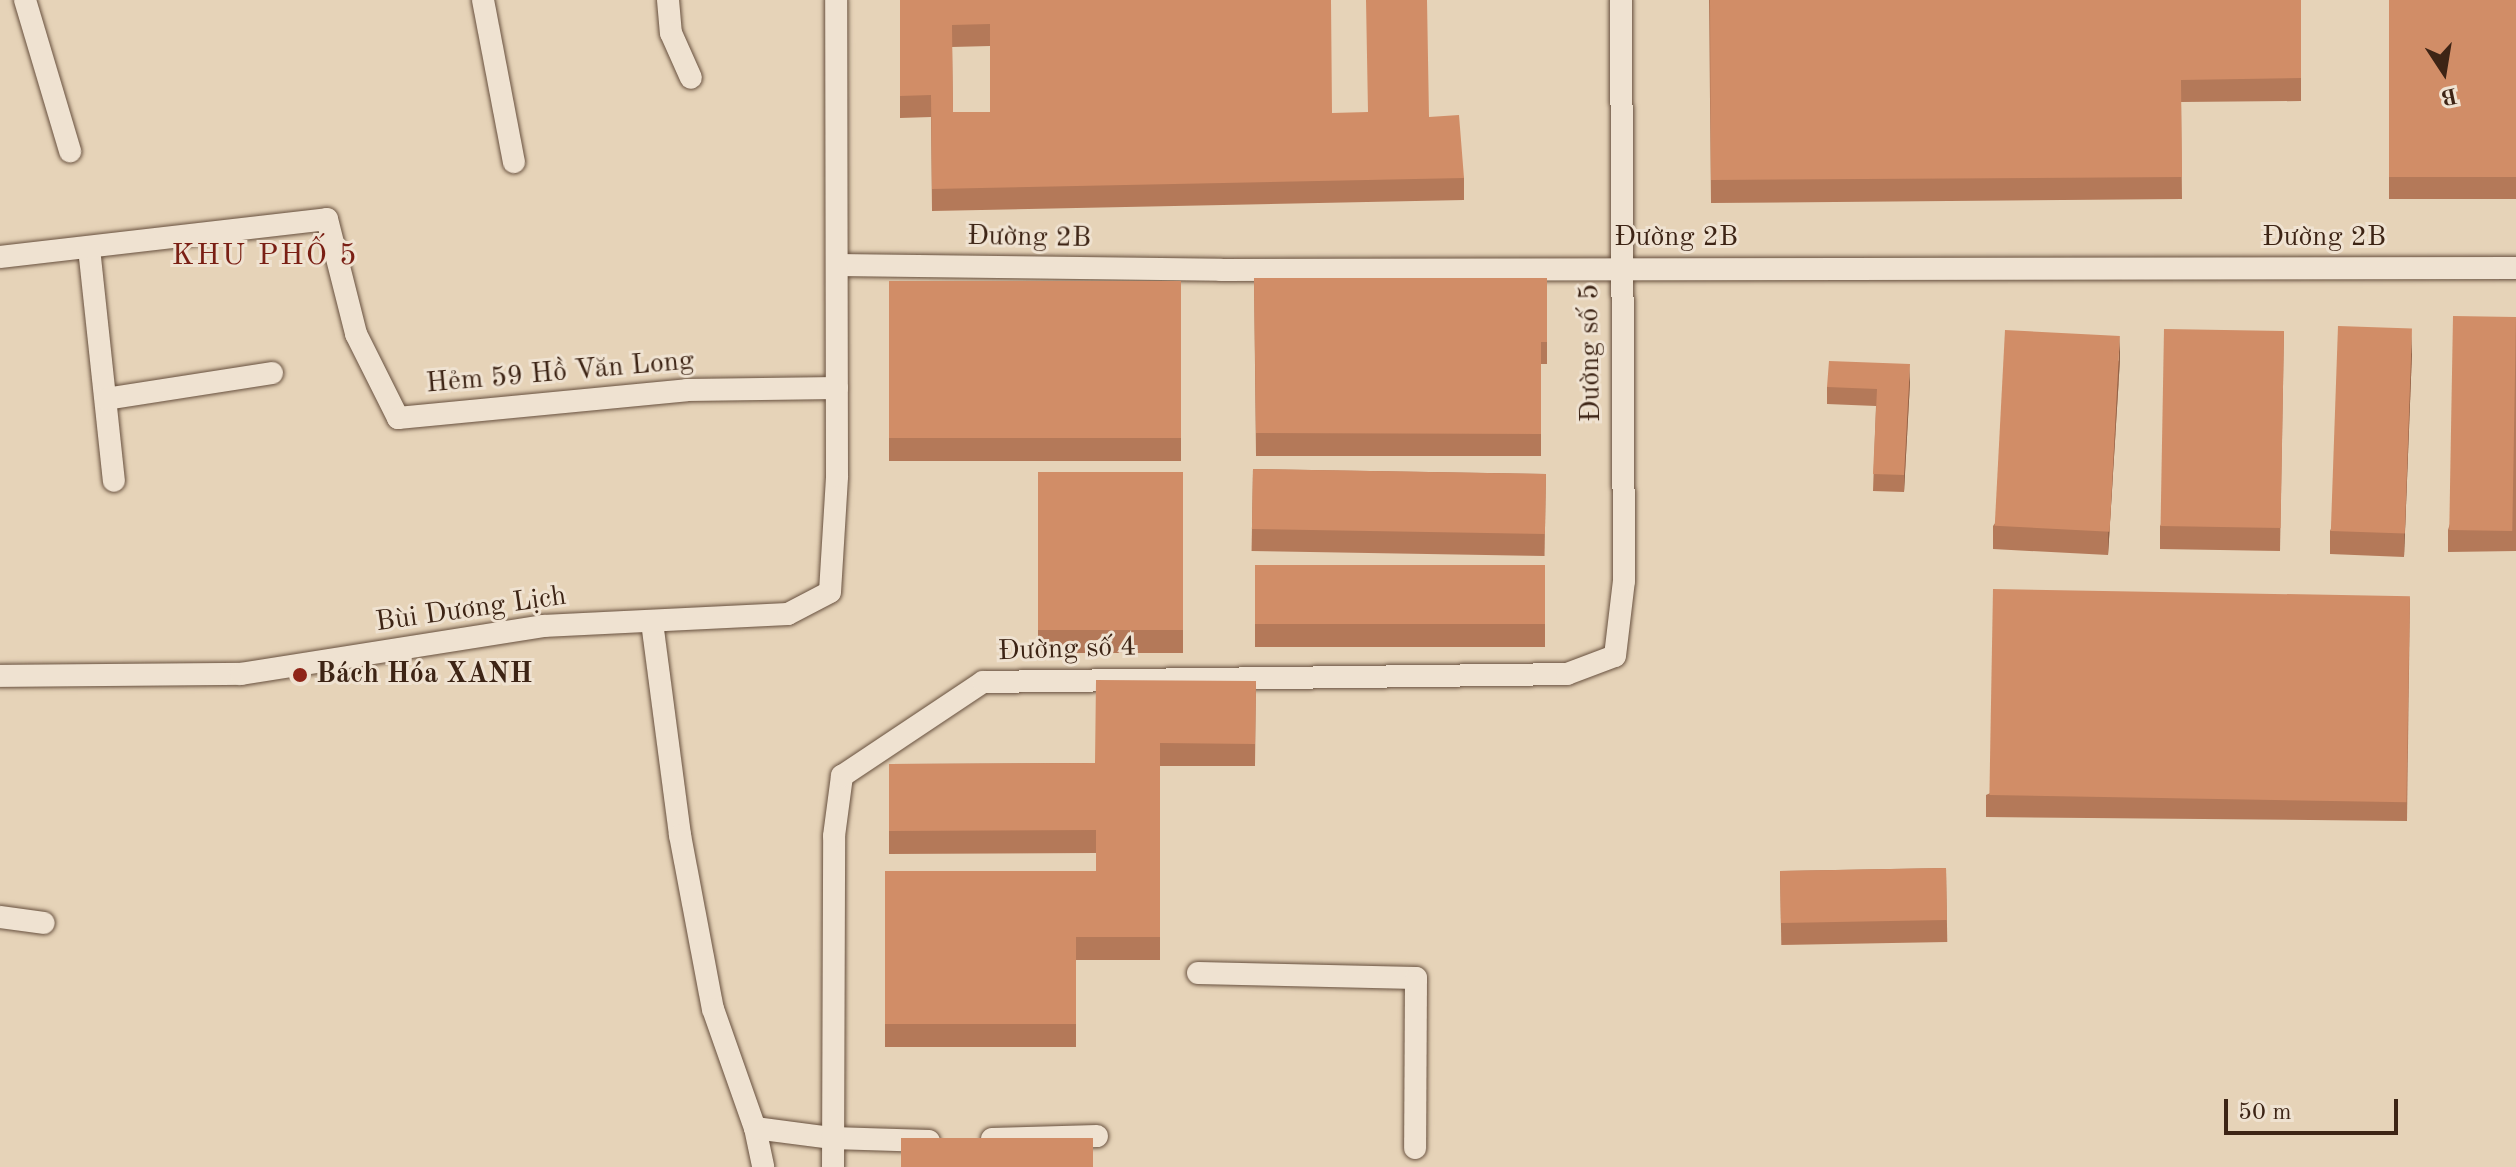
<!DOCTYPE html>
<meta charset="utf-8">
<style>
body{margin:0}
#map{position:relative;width:2516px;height:1167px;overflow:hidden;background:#e6d3b8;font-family:"Old Standard TT",serif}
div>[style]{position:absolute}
.roads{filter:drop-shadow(0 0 2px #67503e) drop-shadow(0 0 2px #67503e)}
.street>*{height:22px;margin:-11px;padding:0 11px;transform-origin:11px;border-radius:11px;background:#efe2d1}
.wall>*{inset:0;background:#b47959;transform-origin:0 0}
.shaded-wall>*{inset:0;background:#926348}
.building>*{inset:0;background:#d18d67;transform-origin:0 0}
.dots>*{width:22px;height:22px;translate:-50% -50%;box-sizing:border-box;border:4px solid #efe2d1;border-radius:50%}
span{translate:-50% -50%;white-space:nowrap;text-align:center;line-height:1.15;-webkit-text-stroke:6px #efe2d1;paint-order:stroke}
.street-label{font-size:28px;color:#3d2415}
.poi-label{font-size:28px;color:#3d2415;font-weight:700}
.left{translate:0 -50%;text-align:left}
.neighbourhood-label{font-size:30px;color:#7a1f14;letter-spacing:2px}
.north{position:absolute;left:2404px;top:32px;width:80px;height:80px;-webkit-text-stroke:6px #efe2d1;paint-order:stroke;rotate:168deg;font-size:22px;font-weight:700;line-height:32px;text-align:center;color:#3d2415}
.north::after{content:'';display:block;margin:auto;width:28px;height:36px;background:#3d2415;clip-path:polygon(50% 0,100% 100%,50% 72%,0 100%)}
.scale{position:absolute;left:2224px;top:1099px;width:174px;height:36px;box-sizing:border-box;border:4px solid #3d2415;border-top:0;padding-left:10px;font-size:24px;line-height:28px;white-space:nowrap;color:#3d2415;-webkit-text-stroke:6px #efe2d1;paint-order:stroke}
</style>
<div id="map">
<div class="roads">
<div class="street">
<div style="left:25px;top:0;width:158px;rotate:73.4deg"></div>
<div style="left:483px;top:0;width:165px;rotate:79.2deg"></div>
<div style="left:668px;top:0;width:33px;rotate:85deg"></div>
<div style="left:671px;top:33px;width:49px;rotate:66deg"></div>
<div style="left:89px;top:248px;width:234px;rotate:83.9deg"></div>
<div style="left:0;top:257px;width:329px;rotate:-6.6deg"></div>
<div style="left:327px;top:219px;width:119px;rotate:75.8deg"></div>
<div style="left:356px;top:334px;width:94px;rotate:63.4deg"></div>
<div style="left:398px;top:418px;width:290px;rotate:-5.5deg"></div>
<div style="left:687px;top:390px;width:150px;rotate:-0.8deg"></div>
<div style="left:837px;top:265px;width:384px;rotate:0.7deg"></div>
<div style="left:1221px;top:270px;width:1295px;rotate:-0.09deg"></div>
<div style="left:106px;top:399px;width:168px;rotate:-8.9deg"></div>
<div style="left:652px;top:622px;width:215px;rotate:82.5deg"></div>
<div style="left:680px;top:835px;width:177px;rotate:79.3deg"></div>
<div style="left:713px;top:1009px;width:126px;rotate:70.6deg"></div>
<div style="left:755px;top:1128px;width:40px;rotate:78deg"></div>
<div style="left:0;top:676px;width:241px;rotate:-0.5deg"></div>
<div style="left:241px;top:674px;width:306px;rotate:-9deg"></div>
<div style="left:543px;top:626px;width:245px;rotate:-2.8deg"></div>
<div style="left:788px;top:614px;width:47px;rotate:-27.6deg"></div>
<div style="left:830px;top:592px;width:116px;rotate:-86.5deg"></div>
<div style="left:837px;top:476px;width:476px;rotate:-90.1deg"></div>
<div style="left:0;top:917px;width:44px;rotate:7.8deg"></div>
<div style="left:1198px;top:973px;width:218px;rotate:1.3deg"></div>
<div style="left:1416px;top:978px;width:170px;rotate:90.3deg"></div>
<div style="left:755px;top:1128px;width:78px;rotate:7.4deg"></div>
<div style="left:832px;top:1138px;width:97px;rotate:1.8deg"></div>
<div style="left:992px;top:1139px;width:105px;rotate:-1.6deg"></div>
<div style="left:833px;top:1167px;width:331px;rotate:-89.8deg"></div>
<div style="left:834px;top:836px;width:61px;rotate:-82.4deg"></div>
<div style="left:842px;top:776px;width:169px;rotate:-33.7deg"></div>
<div style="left:983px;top:682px;width:584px;rotate:-0.78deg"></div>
<div style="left:1567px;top:674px;width:51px;rotate:-20.6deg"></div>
<div style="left:1615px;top:656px;width:76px;rotate:-83.2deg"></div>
<div style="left:1624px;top:581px;width:581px;rotate:-90.3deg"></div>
</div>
</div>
<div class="wall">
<div style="clip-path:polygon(evenodd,900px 0,1332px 113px,1429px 117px,1464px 178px,1464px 200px,932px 211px,931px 117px,900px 118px,900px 0,990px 46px,990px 112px,953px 112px,952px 47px,990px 46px)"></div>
<div style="clip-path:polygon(1709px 0,2301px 0,2301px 101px,2181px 102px,2182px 199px,1711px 203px)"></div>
<div style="left:2389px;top:0;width:127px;height:199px"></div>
<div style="clip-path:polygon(1254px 278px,1547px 278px,1547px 364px,1541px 364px,1541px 456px,1256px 456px)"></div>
<div style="left:889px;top:281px;width:292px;height:180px"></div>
<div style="clip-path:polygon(2516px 317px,2516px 551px,2448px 552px,2448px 530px)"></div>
<div style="clip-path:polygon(2284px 331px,2280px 551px,2160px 549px,2160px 526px)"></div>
<div style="clip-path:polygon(2412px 352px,2404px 557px,2330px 554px,2330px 531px)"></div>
<div style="clip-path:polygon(2120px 359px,2108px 555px,1993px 549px,1993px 526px)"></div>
<div style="clip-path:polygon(1910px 382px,1904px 492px,1873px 491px,1876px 406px,1827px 404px,1827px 387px)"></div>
<div style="left:1253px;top:469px;width:293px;height:82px;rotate:1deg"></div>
<div style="left:1038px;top:472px;width:145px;height:181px"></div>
<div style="left:1255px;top:565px;width:290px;height:82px"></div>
<div style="clip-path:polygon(2410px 598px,2407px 821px,1986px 817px,1986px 795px)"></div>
<div style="clip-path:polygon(1256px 681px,1255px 766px,1160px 766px,1160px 960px,1076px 960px,1076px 1047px,885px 1047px,885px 871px,1096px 871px,1096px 853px,889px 854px,889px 764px,1095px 763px)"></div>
<div style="left:1946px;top:868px;width:74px;height:166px;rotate:89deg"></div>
</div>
<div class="shaded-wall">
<div style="clip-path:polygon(2412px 329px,2412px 352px,2404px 557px,2404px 534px)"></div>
<div style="clip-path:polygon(2120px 336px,2120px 359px,2108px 555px,2108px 533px)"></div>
<div style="clip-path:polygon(1910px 364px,1910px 382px,1904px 492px,1904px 475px)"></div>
</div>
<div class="building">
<div style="clip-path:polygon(evenodd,900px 0,1331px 0,1332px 113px,1368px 112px,1366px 0,1427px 0,1429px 117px,1459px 115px,1464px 178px,932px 189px,931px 95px,900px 96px,900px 0,990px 24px,990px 112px,953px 112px,952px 25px,990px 24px)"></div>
<div style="clip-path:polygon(1710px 0,2301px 0,2301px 78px,2181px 80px,2182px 177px,1711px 180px)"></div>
<div style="left:2389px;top:0;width:127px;height:177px"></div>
<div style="clip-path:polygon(1254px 278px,1547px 278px,1547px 342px,1541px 342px,1541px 434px,1256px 433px)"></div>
<div style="left:889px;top:281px;width:292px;height:157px"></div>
<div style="left:2453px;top:316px;width:63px;height:214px;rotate:1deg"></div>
<div style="left:2338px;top:326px;width:74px;height:205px;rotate:2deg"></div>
<div style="left:2164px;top:329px;width:120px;height:197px;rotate:1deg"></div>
<div style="left:2005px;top:330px;width:115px;height:196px;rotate:3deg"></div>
<div style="clip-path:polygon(1829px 361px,1910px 364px,1904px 475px,1873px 474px,1877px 389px,1827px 387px)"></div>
<div style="left:1253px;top:469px;width:293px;height:60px;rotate:1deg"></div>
<div style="left:1038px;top:472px;width:145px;height:158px"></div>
<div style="left:1255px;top:565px;width:290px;height:59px"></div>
<div style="left:1993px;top:589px;width:417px;height:206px;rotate:1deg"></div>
<div style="clip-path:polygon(1096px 680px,1256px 681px,1255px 744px,1160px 743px,1160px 937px,1076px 937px,1076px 1024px,885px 1024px,885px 871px,1096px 871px,1096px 830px,889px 831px,889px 764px,1095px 763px)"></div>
<div style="left:1946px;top:868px;width:52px;height:166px;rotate:89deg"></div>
<div style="left:901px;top:1138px;width:192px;height:29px"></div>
</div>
<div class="dots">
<div style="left:300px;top:675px;background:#8f2418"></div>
</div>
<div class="street-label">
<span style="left:1029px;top:238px;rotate:1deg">Đường 2B</span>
<span style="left:1676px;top:238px">Đường 2B</span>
<span style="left:2324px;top:238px">Đường 2B</span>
<span style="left:1591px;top:353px;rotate:-91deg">Đường số 5</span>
<span style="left:560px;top:373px;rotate:-5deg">Hẻm 59 Hồ Văn Long</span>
<span style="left:471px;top:610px;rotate:-8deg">Bùi Dương Lịch</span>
<span style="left:1067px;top:650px;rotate:-2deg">Đường số 4</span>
</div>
<div class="poi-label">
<span class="left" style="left:316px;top:675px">Bách Hóa XANH</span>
</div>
<div class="neighbourhood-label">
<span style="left:265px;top:256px">KHU PHỐ 5</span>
</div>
<div class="north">B</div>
<div class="scale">50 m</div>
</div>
